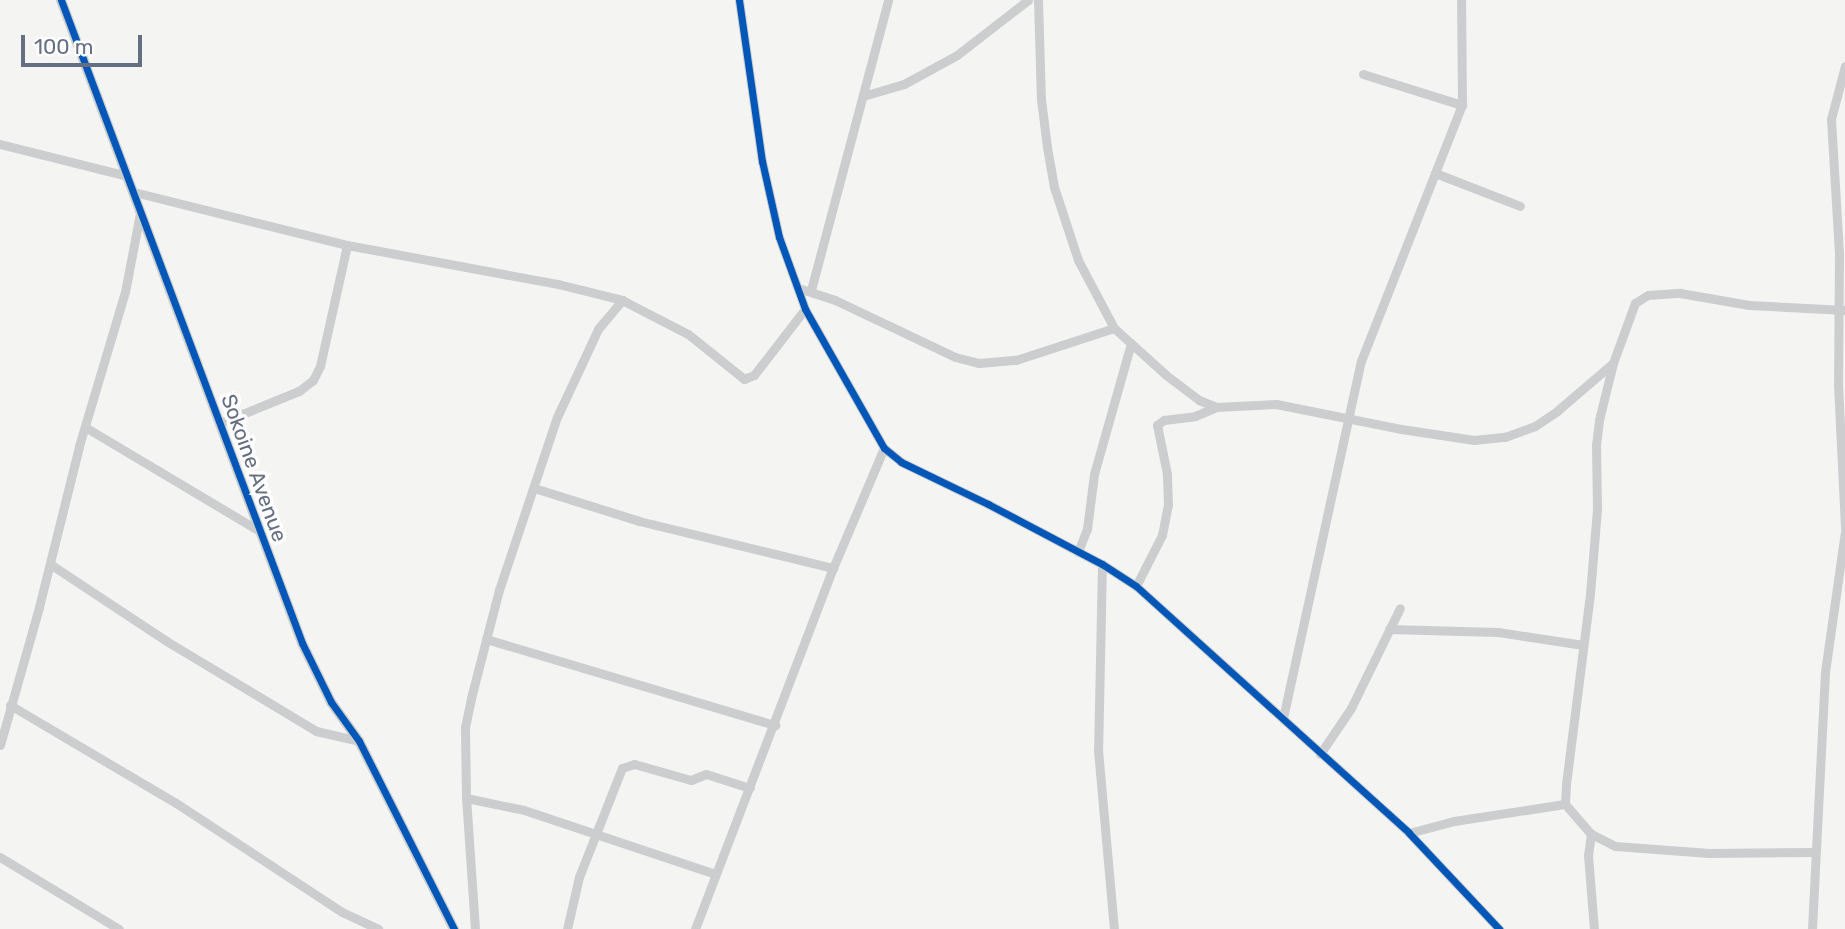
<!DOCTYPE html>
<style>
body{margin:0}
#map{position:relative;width:1845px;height:929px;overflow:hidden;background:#f4f4f3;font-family:Rubik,sans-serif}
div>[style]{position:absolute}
.minor>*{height:9px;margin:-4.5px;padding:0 4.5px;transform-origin:4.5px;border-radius:4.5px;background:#cccdce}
.tertiary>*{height:10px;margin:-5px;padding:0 5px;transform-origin:5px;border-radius:5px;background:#cccdce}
.cycleway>*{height:7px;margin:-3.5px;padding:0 3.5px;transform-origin:3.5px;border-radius:3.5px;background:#0057b8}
span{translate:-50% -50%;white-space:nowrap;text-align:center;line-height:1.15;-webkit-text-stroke:7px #fff;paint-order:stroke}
.street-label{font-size:21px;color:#656f82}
.scale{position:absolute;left:21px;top:35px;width:121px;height:32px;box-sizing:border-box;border:4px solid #656f82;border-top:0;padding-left:9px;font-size:21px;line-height:24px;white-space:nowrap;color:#656f82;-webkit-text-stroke:5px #fff;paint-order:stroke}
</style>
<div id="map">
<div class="minor">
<div style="left:739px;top:0;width:163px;rotate:81.9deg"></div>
<div style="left:762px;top:161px;width:78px;rotate:77.4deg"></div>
<div style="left:779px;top:237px;width:77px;rotate:70.1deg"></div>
<div style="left:805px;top:309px;width:160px;rotate:60.4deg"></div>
<div style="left:884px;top:448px;width:22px;rotate:39deg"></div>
<div style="left:901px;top:462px;width:97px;rotate:25.8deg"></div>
<div style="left:988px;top:504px;width:129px;rotate:27.8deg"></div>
<div style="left:1102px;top:564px;width:40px;rotate:32.9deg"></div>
<div style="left:1136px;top:586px;width:368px;rotate:42.1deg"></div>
<div style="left:1409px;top:833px;width:132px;rotate:46.8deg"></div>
<div style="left:1038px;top:0;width:99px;rotate:88.3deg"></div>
<div style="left:1041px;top:99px;width:48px;rotate:82.9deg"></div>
<div style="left:1047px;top:147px;width:41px;rotate:80.1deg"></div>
<div style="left:1054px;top:187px;width:77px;rotate:71.8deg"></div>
<div style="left:1078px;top:260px;width:77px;rotate:62.1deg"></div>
<div style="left:1114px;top:328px;width:70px;rotate:42.1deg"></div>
<div style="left:1166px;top:375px;width:41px;rotate:37.1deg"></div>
<div style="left:1199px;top:400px;width:18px;rotate:22deg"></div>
<div style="left:1216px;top:407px;width:60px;rotate:-2.9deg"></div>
<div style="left:1276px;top:404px;width:127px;rotate:11.3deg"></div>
<div style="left:1401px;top:429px;width:74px;rotate:8.6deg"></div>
<div style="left:1474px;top:440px;width:31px;rotate:-6deg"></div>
<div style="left:1505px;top:437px;width:32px;rotate:-20deg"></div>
<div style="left:1535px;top:426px;width:27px;rotate:-34deg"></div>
<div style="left:1557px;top:411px;width:74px;rotate:-40.6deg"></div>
<div style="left:1845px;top:66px;width:55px;rotate:104.8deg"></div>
<div style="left:1831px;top:119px;width:134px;rotate:86.6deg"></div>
<div style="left:1839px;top:253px;width:131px;rotate:90.4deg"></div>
<div style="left:1838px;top:384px;width:144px;rotate:87.2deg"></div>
<div style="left:1363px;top:74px;width:104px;rotate:17.4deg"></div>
<div style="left:863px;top:96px;width:43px;rotate:-16.3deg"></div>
<div style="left:904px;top:84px;width:60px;rotate:-28.7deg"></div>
<div style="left:957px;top:55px;width:90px;rotate:-37.8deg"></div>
<div style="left:0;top:144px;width:131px;rotate:14.1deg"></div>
<div style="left:1435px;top:173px;width:91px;rotate:21.2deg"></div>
<div style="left:134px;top:192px;width:219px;rotate:14deg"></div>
<div style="left:347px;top:245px;width:215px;rotate:10.5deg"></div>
<div style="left:558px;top:284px;width:66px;rotate:14deg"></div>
<div style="left:622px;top:300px;width:74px;rotate:27.3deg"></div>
<div style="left:688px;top:334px;width:72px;rotate:38.8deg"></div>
<div style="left:744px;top:379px;width:11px;rotate:-22deg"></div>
<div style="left:754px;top:375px;width:83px;rotate:-52.3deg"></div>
<div style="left:798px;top:288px;width:39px;rotate:18deg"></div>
<div style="left:835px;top:300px;width:133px;rotate:25.4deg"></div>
<div style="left:955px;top:357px;width:25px;rotate:14deg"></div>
<div style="left:979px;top:363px;width:37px;rotate:-5deg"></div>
<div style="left:1016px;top:360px;width:103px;rotate:-18.1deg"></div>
<div style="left:811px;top:290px;width:300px;rotate:-75.1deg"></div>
<div style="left:220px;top:423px;width:85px;rotate:-22.1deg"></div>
<div style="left:299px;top:391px;width:18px;rotate:-38deg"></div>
<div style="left:313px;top:380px;width:16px;rotate:-63deg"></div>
<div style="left:320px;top:366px;width:124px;rotate:-77.4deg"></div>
<div style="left:85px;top:427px;width:199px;rotate:30.8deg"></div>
<div style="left:534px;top:488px;width:110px;rotate:17.4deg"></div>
<div style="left:639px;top:521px;width:200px;rotate:13.6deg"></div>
<div style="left:1078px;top:552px;width:25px;rotate:-69deg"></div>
<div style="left:1087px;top:529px;width:55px;rotate:-82.7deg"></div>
<div style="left:1094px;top:474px;width:136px;rotate:-74.2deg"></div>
<div style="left:50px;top:564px;width:141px;rotate:33.5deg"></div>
<div style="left:168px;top:642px;width:173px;rotate:31deg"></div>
<div style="left:316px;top:731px;width:44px;rotate:13.1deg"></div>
<div style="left:1102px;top:564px;width:186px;rotate:91.2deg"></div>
<div style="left:1098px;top:750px;width:180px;rotate:84.9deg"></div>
<div style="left:1136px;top:586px;width:57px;rotate:-63deg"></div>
<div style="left:1162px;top:535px;width:31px;rotate:-79deg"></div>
<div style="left:1168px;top:505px;width:31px;rotate:-92deg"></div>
<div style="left:1167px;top:474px;width:50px;rotate:-101.5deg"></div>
<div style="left:1157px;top:425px;width:9px;rotate:-36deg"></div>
<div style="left:1164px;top:420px;width:31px;rotate:-7deg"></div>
<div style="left:1195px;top:416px;width:23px;rotate:-23deg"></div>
<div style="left:1389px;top:629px;width:109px;rotate:1.6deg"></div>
<div style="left:1498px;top:632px;width:86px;rotate:8.7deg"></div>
<div style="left:486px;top:639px;width:302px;rotate:16.6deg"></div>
<div style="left:10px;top:705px;width:193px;rotate:30.6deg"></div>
<div style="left:176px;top:803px;width:199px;rotate:33.3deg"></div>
<div style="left:342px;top:912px;width:40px;rotate:25deg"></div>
<div style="left:1283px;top:718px;width:365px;rotate:-77.7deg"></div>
<div style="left:1361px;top:361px;width:275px;rotate:-68.5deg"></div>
<div style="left:1462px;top:105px;width:105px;rotate:-90.5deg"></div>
<div style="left:0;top:745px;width:143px;rotate:-74.2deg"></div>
<div style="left:39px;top:607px;width:166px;rotate:-76deg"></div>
<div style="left:79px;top:446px;width:161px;rotate:-73.4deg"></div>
<div style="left:125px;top:292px;width:80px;rotate:-79.2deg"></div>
<div style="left:1320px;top:754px;width:55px;rotate:-56deg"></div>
<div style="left:1351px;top:708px;width:111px;rotate:-63.9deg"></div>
<div style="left:466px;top:798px;width:59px;rotate:11.7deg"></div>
<div style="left:524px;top:810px;width:201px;rotate:18.5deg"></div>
<div style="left:1409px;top:833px;width:47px;rotate:-14.9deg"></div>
<div style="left:1454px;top:821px;width:112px;rotate:-8.7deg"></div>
<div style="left:1591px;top:834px;width:21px;rotate:98deg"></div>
<div style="left:1588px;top:855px;width:74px;rotate:85.4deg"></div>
<div style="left:1815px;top:852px;width:106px;rotate:179.5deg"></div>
<div style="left:1709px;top:853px;width:94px;rotate:-175.7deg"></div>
<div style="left:1615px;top:846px;width:27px;rotate:-153deg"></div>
<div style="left:1591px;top:834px;width:40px;rotate:-131deg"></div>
<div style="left:1565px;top:804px;width:20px;rotate:-87deg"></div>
<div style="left:1566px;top:784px;width:192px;rotate:-82.8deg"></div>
<div style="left:1590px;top:594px;width:85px;rotate:-85.3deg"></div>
<div style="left:1597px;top:509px;width:64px;rotate:-90.9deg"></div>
<div style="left:1596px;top:445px;width:25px;rotate:-83deg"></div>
<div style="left:1599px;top:420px;width:59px;rotate:-76.2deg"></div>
<div style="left:1613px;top:363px;width:64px;rotate:-69.9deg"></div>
<div style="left:1635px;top:303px;width:15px;rotate:-32deg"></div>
<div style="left:1648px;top:295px;width:32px;rotate:-4deg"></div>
<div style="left:1680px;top:293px;width:70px;rotate:9.9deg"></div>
<div style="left:1749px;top:305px;width:96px;rotate:3deg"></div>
<div style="left:0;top:857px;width:139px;rotate:31.2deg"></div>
<div style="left:475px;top:929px;width:131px;rotate:-93.9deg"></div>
<div style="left:466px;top:798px;width:71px;rotate:-90.8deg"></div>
<div style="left:465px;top:727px;width:30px;rotate:-78deg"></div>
<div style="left:471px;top:698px;width:112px;rotate:-75.5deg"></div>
<div style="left:499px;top:590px;width:182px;rotate:-71.5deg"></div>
<div style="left:557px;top:417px;width:97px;rotate:-65deg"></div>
<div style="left:598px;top:329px;width:38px;rotate:-50deg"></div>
<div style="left:567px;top:929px;width:53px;rotate:-77deg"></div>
<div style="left:579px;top:877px;width:117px;rotate:-68.5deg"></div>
<div style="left:622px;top:768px;width:13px;rotate:-18deg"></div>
<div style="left:634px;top:764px;width:59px;rotate:15.7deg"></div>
<div style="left:691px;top:780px;width:16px;rotate:-22deg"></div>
<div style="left:706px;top:774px;width:46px;rotate:17.7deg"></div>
<div style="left:695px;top:929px;width:386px;rotate:-69.1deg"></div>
<div style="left:833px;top:568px;width:130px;rotate:-67deg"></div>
<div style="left:1812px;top:929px;width:257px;rotate:-87.1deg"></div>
<div style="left:1825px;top:672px;width:141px;rotate:-81.9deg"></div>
</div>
<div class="tertiary">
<div style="left:61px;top:0;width:687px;rotate:69.45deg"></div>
<div style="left:302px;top:643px;width:66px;rotate:63.8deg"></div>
<div style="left:331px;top:702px;width:48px;rotate:54.3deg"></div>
<div style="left:359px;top:741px;width:211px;rotate:63.2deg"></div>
</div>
<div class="cycleway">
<div style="left:61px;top:0;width:687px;rotate:69.45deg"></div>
<div style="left:302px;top:643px;width:66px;rotate:63.8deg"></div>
<div style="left:331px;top:702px;width:48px;rotate:54.3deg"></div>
<div style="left:359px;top:741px;width:211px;rotate:63.2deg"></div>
<div style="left:739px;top:0;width:163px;rotate:81.9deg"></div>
<div style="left:762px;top:161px;width:78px;rotate:77.4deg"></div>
<div style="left:779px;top:237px;width:77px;rotate:70.1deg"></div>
<div style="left:805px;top:309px;width:160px;rotate:60.4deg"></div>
<div style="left:884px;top:448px;width:22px;rotate:39deg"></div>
<div style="left:901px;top:462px;width:97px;rotate:25.8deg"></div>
<div style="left:988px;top:504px;width:129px;rotate:27.8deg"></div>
<div style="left:1102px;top:564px;width:40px;rotate:32.9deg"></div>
<div style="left:1136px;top:586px;width:368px;rotate:42.1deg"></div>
<div style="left:1409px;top:833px;width:132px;rotate:46.8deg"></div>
</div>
<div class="street-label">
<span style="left:254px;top:468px;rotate:70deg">Sokoine Avenue</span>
</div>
<div class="scale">100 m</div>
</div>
